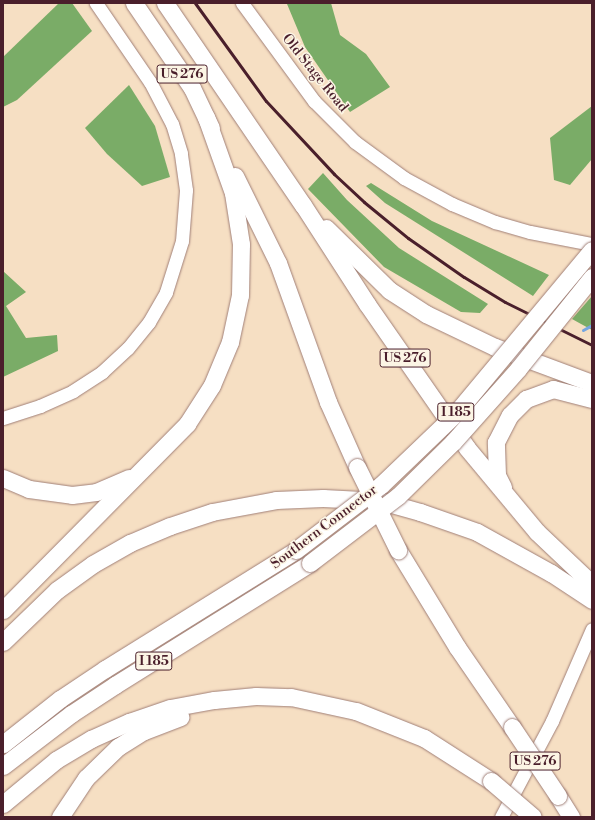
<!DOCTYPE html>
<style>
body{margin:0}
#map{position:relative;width:595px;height:820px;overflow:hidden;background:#f6dfc3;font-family:"Libre Bodoni",serif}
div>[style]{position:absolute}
.forest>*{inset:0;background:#7aac67}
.stream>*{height:3px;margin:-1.5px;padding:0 1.5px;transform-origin:1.5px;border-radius:1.5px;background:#75a6e0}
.roads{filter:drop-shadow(0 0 1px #a07f77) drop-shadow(0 0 1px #a07f77)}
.secondary>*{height:13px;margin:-6.5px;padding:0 6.5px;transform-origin:6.5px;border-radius:6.5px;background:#fff}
.highway>*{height:17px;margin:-8.5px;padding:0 8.5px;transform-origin:8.5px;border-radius:8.5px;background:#fff}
.rail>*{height:3px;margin:-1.5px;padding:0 1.5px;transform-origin:1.5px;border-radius:1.5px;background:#4a1f2b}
.bridges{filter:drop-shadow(0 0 1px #a07f77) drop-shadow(0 0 1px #a07f77)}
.highway-bridge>*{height:17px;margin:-8.5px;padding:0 8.5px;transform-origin:8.5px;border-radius:8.5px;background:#fff}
span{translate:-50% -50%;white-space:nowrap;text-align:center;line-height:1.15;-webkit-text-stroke:3px #fcf5e5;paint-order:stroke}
.shield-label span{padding:1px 3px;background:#fcf5e5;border:1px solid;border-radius:3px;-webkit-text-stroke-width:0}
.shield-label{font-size:13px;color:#4a1f2b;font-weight:700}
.street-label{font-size:14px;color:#4a1f2b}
.frame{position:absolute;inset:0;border:4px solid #4a1f2b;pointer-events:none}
</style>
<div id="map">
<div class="forest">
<div style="clip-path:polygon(59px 3px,72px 3px,92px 31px,17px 100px,3px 107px,3px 57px)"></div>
<div style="clip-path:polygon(331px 3px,340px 35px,366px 54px,390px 87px,350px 112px,305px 47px,287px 4px)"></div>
<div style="clip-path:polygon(129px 85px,155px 126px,170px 177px,142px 186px,107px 154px,85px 128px)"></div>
<div style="clip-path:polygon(592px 106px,592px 159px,570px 185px,554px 180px,550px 138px)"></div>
<div style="clip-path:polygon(323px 173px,347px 200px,399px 248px,488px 304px,480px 313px,461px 312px,384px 267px,308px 189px)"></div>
<div style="clip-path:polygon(371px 183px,432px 221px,549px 275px,533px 296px,385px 203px,366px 186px)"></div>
<div style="clip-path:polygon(3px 271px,26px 292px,6px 306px,26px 338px,57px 335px,58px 351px,3px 377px)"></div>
<div style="clip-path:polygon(592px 296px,592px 330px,572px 319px)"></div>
</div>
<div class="stream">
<div style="left:583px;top:330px;width:10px;rotate:-29deg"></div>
</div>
<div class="roads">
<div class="secondary">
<div style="left:242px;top:3px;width:122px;rotate:53.7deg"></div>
<div style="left:314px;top:101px;width:58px;rotate:45deg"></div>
<div style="left:355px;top:142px;width:61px;rotate:36.3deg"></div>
<div style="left:404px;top:178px;width:55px;rotate:28.4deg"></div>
<div style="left:452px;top:204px;width:47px;rotate:22.7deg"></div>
<div style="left:495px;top:222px;width:36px;rotate:16deg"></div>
<div style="left:530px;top:232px;width:63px;rotate:11deg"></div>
<div style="left:3px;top:418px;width:39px;rotate:-18deg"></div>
<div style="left:40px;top:406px;width:36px;rotate:-24deg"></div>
<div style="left:73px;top:391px;width:35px;rotate:-33deg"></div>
<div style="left:102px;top:372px;width:35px;rotate:-43deg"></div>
<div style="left:128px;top:348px;width:33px;rotate:-51deg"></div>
<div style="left:149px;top:322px;width:34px;rotate:-60deg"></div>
<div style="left:166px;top:292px;width:53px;rotate:-72.6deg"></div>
<div style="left:182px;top:241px;width:51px;rotate:-85.5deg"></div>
<div style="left:186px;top:190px;width:37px;rotate:-98deg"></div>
<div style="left:181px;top:153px;width:30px;rotate:-107deg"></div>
<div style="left:172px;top:124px;width:47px;rotate:-117.6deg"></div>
<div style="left:150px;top:82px;width:96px;rotate:-124.4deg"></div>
<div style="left:501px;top:817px;width:109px;rotate:-62deg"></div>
<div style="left:552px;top:721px;width:100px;rotate:-66.5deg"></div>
</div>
<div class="highway">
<div style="left:134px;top:3px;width:103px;rotate:55.7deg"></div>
<div style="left:192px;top:88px;width:44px;rotate:64.6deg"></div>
<div style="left:165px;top:3px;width:245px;rotate:55.7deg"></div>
<div style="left:303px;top:205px;width:118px;rotate:57.1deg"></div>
<div style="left:367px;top:304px;width:175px;rotate:55.2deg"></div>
<div style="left:467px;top:448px;width:109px;rotate:50.2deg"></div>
<div style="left:537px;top:532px;width:76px;rotate:43.4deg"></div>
<div style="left:235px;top:176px;width:97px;rotate:63.7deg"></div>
<div style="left:278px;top:263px;width:148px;rotate:70.2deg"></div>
<div style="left:328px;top:402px;width:71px;rotate:66deg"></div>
<div style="left:326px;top:228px;width:88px;rotate:44.5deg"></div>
<div style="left:389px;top:290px;width:44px;rotate:33deg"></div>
<div style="left:426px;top:314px;width:76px;rotate:25.6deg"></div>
<div style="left:495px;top:347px;width:103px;rotate:20.4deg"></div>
<div style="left:3px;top:478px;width:28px;rotate:23deg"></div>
<div style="left:29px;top:489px;width:43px;rotate:7.9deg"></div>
<div style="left:72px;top:495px;width:24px;rotate:-7deg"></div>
<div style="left:96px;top:492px;width:36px;rotate:-23deg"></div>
<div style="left:503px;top:487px;width:13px;rotate:-117deg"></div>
<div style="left:497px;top:475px;width:33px;rotate:-92deg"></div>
<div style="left:496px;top:442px;width:30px;rotate:-63deg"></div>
<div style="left:510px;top:415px;width:23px;rotate:-45deg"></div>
<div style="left:526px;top:399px;width:29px;rotate:-20deg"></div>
<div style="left:553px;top:389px;width:40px;rotate:14.4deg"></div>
<div style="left:398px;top:550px;width:114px;rotate:58.7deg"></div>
<div style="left:457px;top:647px;width:97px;rotate:55.5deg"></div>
<div style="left:3px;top:610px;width:262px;rotate:-45.3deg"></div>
<div style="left:187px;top:424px;width:46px;rotate:-57.3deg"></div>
<div style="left:212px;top:385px;width:47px;rotate:-67.3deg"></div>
<div style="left:230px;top:342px;width:48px;rotate:-78deg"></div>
<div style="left:240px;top:295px;width:51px;rotate:-88.9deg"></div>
<div style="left:241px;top:244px;width:52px;rotate:-98.9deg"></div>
<div style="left:233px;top:193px;width:81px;rotate:-109.6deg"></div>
<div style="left:3px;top:642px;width:75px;rotate:-43.9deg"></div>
<div style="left:57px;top:590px;width:44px;rotate:-35.8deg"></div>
<div style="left:93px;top:564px;width:43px;rotate:-29.6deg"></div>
<div style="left:130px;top:543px;width:43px;rotate:-23deg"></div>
<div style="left:170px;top:526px;width:44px;rotate:-18.4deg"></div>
<div style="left:212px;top:512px;width:65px;rotate:-10.6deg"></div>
<div style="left:276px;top:500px;width:47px;rotate:-2.4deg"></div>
<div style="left:323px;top:498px;width:58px;rotate:3deg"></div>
<div style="left:381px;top:501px;width:41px;rotate:15.8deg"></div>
<div style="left:420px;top:512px;width:60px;rotate:19.3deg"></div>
<div style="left:477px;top:532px;width:85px;rotate:29deg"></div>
<div style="left:551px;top:573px;width:49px;rotate:33.4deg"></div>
<div style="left:3px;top:744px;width:73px;rotate:-38.3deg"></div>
<div style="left:60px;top:699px;width:54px;rotate:-33.7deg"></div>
<div style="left:105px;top:669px;width:225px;rotate:-31.9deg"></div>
<div style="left:3px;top:766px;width:86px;rotate:-37.4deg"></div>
<div style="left:71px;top:714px;width:53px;rotate:-33.4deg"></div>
<div style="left:115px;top:685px;width:230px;rotate:-32deg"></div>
<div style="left:558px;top:796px;width:25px;rotate:58deg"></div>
<div style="left:3px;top:804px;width:69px;rotate:-39.7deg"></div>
<div style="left:56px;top:760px;width:41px;rotate:-31deg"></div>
<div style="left:91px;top:739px;width:42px;rotate:-24.1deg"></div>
<div style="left:129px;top:722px;width:43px;rotate:-18.9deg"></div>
<div style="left:170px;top:708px;width:45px;rotate:-10.3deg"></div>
<div style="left:214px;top:700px;width:42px;rotate:-5.4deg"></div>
<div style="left:256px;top:696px;width:35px;rotate:2deg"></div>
<div style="left:291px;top:697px;width:66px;rotate:12.2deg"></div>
<div style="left:356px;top:711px;width:73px;rotate:21.7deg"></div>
<div style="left:424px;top:738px;width:80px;rotate:32.7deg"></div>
<div style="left:60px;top:817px;width:47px;rotate:-56.3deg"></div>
<div style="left:86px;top:778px;width:45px;rotate:-44.1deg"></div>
<div style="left:118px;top:747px;width:31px;rotate:-32deg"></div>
<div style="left:144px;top:731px;width:39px;rotate:-21deg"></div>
</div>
</div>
<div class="rail">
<div style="left:195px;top:3px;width:121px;rotate:54.1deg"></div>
<div style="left:266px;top:101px;width:100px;rotate:47deg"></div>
<div style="left:334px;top:174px;width:41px;rotate:43deg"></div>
<div style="left:364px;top:202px;width:57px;rotate:39.3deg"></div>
<div style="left:408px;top:238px;width:68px;rotate:34.9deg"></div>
<div style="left:464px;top:277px;width:48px;rotate:31.4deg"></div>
<div style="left:505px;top:302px;width:97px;rotate:26.3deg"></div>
</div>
<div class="bridges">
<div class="highway-bridge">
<div style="left:357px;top:467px;width:93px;rotate:63.7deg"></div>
<div style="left:296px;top:550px;width:107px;rotate:-37.4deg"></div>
<div style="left:381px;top:485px;width:104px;rotate:-43.8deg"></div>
<div style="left:456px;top:413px;width:212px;rotate:-50.2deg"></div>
<div style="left:310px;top:563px;width:111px;rotate:-37.3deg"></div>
<div style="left:398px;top:496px;width:77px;rotate:-44.5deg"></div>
<div style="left:453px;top:442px;width:98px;rotate:-48.3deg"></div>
<div style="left:518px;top:369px;width:118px;rotate:-51.2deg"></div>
<div style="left:512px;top:727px;width:83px;rotate:56.3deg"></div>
<div style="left:491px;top:781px;width:55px;rotate:40.6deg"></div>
</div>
</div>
<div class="shield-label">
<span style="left:182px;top:74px">US 276</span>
<span style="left:405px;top:358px">US 276</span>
<span style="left:456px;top:412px">I 185</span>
<span style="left:154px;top:661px">I 185</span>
<span style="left:535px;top:761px">US 276</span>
</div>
<div class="street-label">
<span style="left:315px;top:73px;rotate:51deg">Old Stage Road</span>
<span style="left:324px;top:527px;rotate:-37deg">Southern Connector</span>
</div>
<div class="frame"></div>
</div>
